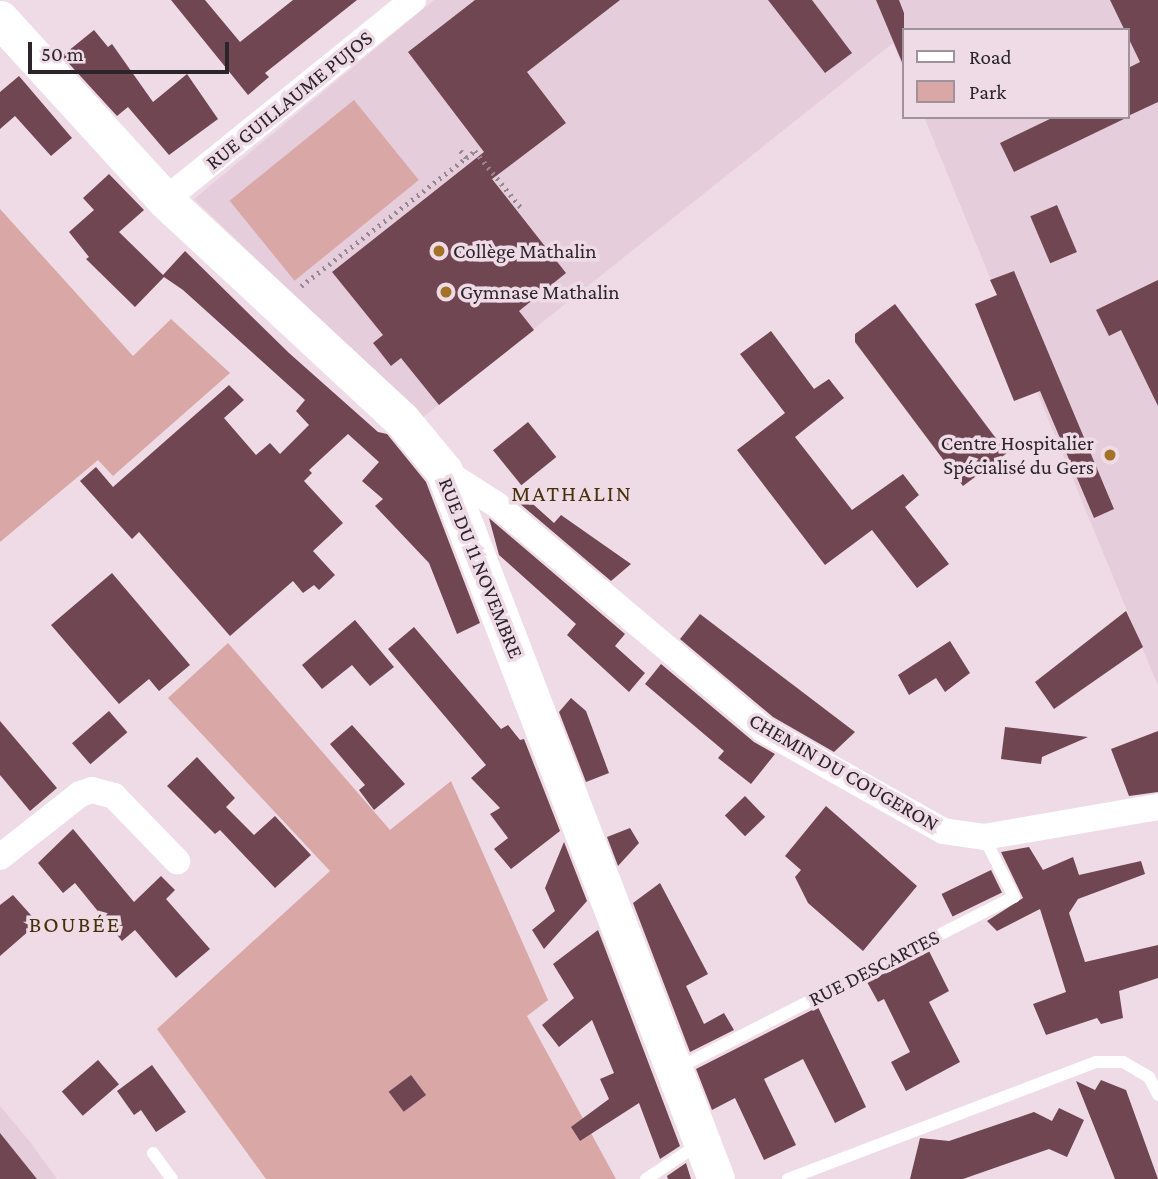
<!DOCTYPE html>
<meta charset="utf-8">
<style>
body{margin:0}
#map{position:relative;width:1158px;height:1179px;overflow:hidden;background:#eedbe6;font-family:"Crimson Pro",serif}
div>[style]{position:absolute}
.built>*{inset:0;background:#e6cddb}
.green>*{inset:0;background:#d8a7a6;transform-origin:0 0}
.building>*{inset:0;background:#6f4652;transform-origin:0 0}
.path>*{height:4.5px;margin-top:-2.25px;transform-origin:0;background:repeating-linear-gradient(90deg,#94878f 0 2px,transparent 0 7px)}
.lane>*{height:12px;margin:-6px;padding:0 6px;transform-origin:6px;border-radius:6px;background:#fff}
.street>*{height:26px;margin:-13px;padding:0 13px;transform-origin:13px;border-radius:13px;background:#fff}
.secondary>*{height:37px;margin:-18.5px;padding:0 18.5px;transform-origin:18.5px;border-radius:18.5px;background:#fff}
.dots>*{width:19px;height:19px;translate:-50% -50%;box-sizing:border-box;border:4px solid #eedbe6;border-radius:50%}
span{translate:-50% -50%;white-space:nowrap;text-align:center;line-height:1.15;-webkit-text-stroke:7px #eedbe6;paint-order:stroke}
.street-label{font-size:21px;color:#2b2428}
.poi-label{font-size:21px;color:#2b2428}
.left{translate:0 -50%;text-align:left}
.right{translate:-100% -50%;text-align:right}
.neighbourhood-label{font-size:23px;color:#48300c;letter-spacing:2px}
.legend{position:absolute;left:902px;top:28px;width:228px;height:91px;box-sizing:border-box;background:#eedbe6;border:2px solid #a0929a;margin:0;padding:9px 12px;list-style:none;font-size:21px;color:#2b2428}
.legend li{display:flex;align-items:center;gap:14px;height:35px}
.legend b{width:35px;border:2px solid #a0929a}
.scale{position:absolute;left:28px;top:42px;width:201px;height:32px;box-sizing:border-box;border:4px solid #2b2428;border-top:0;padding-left:9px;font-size:21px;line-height:24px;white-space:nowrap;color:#2b2428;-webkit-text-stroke:5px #eedbe6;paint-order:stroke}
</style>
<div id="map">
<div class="built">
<div style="clip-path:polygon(434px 0,1158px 0,1158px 686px,924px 117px,1128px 117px,1128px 30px,904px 30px,904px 69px,893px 43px,422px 418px,194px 199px)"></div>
<div style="clip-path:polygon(0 1106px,30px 1142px,57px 1179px,0 1179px)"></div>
</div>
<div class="green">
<div style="left:354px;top:100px;width:103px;height:160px;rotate:51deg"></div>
<div style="clip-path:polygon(0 209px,133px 356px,171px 319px,230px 373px,113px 476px,98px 460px,0 542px)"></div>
<div style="clip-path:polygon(228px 643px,390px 830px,451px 781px,548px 1000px,527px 1016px,616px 1179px,266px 1179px,157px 1029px,330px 871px,168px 698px)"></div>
</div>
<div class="building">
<div style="clip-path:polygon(171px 0,205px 0,240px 42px,293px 0,357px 0,265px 73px,269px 77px,248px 95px)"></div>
<div style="clip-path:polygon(475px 0,620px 0,527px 72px,566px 123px,492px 179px,566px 273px,519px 311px,534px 330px,439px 405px,401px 358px,391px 366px,373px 343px,383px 335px,332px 272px,484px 152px,408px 52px)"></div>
<div style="clip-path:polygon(768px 0,812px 0,852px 53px,825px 73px)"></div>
<div style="clip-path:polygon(876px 0,899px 0,904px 13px,904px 67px)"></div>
<div style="clip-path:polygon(1110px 0,1158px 0,1158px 102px,1128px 116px,1128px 68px,1140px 62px)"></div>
<div style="clip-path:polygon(94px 30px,108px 47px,112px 44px,153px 102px,187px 74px,218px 119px,169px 155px,128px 107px,117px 116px,62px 56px)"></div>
<div style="clip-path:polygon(19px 76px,72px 138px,51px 156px,15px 116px,0 129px,0 92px)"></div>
<div style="clip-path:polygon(1054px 117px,1128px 117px,1014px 172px,1000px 143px)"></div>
<div style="clip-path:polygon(109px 174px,144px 210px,119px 232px,163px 275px,185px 251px,289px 353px,378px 432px,387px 434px,426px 482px,480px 623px,457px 634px,429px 563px,375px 506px,383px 499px,362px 481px,379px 462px,348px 434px,309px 470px,312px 473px,304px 481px,343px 523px,313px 551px,335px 575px,319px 590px,314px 585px,303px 593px,293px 581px,230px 636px,139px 532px,132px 539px,80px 481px,96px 467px,113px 487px,229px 385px,244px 400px,224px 418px,256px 455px,270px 443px,280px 454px,309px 425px,296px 411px,305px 400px,183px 290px,164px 277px,135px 307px,86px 259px,89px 257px,69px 232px,94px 210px,83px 198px)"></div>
<div style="left:1057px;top:205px;width:51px;height:29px;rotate:67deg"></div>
<div style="clip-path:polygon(1014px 271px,1114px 509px,1094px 518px,1040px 391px,1014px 401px,975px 304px,997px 295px,990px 280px)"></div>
<div style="clip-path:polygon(1158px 280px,1158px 406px,1121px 330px,1109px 336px,1096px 310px)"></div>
<div style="clip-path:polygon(895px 304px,1007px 453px,963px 486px,855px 342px,855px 334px)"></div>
<div style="clip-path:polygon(771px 331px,814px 389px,829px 379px,844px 398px,795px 437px,852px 510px,903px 474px,919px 495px,905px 507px,949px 564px,917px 588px,872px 530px,825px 565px,737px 450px,785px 413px,740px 354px)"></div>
<div style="left:528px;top:422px;width:45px;height:45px;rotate:51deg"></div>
<div style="clip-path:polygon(525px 497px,554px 523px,561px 515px,631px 564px,611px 581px,519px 503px)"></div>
<div style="clip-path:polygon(489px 518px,625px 634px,615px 646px,645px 673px,629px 692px,567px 635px,576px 624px,499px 555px)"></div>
<div style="clip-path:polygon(112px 573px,190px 665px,159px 691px,149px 679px,119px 704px,51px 625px)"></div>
<div style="clip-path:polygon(1126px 611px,1143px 647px,1054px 709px,1035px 682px)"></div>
<div style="clip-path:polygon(700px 614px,855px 732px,834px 752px,773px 717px,680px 639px)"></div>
<div style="clip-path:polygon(355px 620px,394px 667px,370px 686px,352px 665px,322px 689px,302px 665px)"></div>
<div style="clip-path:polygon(414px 627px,501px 729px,508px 725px,520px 740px,524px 739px,560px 831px,511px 869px,494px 849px,508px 838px,490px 814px,500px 808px,471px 778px,486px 765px,388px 649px)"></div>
<div style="clip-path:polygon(950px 641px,970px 673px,945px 692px,936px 678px,909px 695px,898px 675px)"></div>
<div style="clip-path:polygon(661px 664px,754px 742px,775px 754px,751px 784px,718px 758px,724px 751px,645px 684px)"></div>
<div style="clip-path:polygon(571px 698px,586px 711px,609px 773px,586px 782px,559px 712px)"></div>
<div style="left:109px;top:711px;width:28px;height:49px;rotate:49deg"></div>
<div style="clip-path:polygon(0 721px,57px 788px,30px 811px,0 775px)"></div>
<div style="clip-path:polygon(352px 725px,405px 784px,374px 810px,359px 790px,365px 785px,330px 744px)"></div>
<div style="clip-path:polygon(1005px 727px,1088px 737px,1042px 757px,1041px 764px,1001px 759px)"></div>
<div style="clip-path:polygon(1158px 731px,1158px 792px,1129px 796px,1111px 749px)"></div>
<div style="clip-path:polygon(197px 757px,235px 798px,226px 807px,254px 835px,275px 816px,311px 855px,275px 888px,220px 830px,215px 834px,167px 786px)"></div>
<div style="left:745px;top:796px;width:29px;height:28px;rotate:46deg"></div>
<div style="clip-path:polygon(826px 806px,917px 886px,863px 951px,808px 903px,795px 877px,801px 870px,785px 856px)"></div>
<div style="clip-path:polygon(630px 828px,639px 843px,618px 866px,607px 837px)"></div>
<div style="clip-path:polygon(73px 829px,134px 902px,161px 876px,175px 890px,166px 899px,210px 949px,176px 978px,135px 930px,122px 941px,75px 883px,63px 893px,38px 863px)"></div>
<div style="clip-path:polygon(564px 842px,587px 901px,544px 949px,532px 930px,555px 911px,545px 888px)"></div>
<div style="clip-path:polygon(1029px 847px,1043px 870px,1073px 857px,1079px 875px,1141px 861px,1145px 874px,1078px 899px,1069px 913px,1085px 962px,1158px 945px,1158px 978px,1119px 991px,1123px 1018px,1101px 1024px,1097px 1018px,1046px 1035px,1033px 1004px,1066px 992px,1040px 909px,997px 931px,987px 921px,1023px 898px,1001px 852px)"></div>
<div style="left:991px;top:870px;width:25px;height:55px;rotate:64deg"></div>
<div style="clip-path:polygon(660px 883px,708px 974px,686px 986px,704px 1024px,724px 1013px,734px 1030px,690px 1052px,633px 903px)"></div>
<div style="clip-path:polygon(13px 895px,38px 923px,0 956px,0 905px)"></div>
<div style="clip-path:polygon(598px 930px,680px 1146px,660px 1159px,639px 1103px,580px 1141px,571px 1127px,609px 1099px,600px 1079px,614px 1073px,592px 1020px,559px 1047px,542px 1025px,574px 998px,553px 964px)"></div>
<div style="clip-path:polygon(929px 951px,949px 991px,929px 1002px,960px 1062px,906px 1091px,891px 1062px,910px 1052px,884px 999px,878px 1002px,867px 982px)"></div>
<div style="clip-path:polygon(818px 1007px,866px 1107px,835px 1123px,803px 1059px,764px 1079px,796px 1145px,764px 1160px,735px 1098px,712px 1110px,696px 1069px)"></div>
<div style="left:98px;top:1060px;width:32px;height:48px;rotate:49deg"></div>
<div style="clip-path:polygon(152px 1065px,186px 1112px,156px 1132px,141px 1110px,134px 1115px,117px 1091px)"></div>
<div style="left:411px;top:1075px;width:25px;height:28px;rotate:53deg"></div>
<div style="clip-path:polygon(1101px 1080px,1126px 1090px,1158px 1179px,1115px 1179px,1076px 1081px,1095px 1090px)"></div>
<div style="clip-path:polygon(1059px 1108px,1084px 1120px,1067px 1157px,1049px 1149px,963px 1179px,910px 1179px,920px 1138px,949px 1141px,1034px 1112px,1052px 1121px)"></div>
<div style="clip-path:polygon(0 1133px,37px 1179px,0 1179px)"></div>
<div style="clip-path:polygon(686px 1163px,691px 1179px,668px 1179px,667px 1176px)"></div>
</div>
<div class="path">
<div style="left:466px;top:158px;width:11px;rotate:-38deg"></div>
<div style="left:475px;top:151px;width:76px;rotate:50.9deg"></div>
<div style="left:301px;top:286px;width:209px;rotate:-37.8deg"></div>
<div style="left:466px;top:158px;width:11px;rotate:-128deg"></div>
</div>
<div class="lane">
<div style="left:678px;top:1068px;width:377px;rotate:-27deg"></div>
<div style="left:1014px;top:897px;width:67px;rotate:-116.6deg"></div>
<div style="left:153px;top:1153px;width:32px;rotate:54deg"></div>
<div style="left:646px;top:1179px;width:64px;rotate:-33.4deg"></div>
<div style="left:788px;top:1179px;width:329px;rotate:-20.8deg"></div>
<div style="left:1096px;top:1062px;width:27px"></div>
<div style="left:1123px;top:1062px;width:30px;rotate:30deg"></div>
<div style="left:1149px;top:1077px;width:20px;rotate:63deg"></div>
</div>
<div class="street">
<div style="left:165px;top:200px;width:319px;rotate:-38.9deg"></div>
<div style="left:444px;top:471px;width:63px;rotate:32.7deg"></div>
<div style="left:497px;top:505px;width:349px;rotate:40.1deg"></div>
<div style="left:764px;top:730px;width:206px;rotate:29.4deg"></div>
<div style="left:943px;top:831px;width:41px;rotate:8.3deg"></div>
<div style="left:984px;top:837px;width:177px;rotate:-9.8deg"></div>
<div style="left:0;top:857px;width:102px;rotate:-38.2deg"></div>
<div style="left:80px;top:794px;width:13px;rotate:-18deg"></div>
<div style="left:92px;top:790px;width:23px;rotate:15deg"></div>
<div style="left:114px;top:796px;width:91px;rotate:45.9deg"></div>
</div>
<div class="secondary">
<div style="left:0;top:19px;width:245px;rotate:47.6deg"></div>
<div style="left:165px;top:200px;width:323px;rotate:42.9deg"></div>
<div style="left:402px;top:420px;width:66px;rotate:50.5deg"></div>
<div style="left:444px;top:471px;width:758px;rotate:68.98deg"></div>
</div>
<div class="dots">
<div style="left:439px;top:251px;background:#a37127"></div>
<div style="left:446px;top:292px;background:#a37127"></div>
<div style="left:1110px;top:455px;background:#a37127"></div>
</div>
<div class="street-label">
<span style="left:289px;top:100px;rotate:-39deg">RUE GUILLAUME PUJOS</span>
<span style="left:481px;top:568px;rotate:68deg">RUE DU 11 NOVEMBRE</span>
<span style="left:844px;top:772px;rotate:30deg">CHEMIN DU COUGERON</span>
<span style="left:874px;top:968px;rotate:-27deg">RUE DESCARTES</span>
</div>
<div class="poi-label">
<span class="left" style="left:453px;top:251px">Collège Mathalin</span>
<span class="left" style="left:460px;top:292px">Gymnase Mathalin</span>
<span class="right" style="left:1094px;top:455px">Centre Hospitalier<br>Spécialisé du Gers</span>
</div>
<div class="neighbourhood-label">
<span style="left:572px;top:493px">MATHALIN</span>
<span style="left:75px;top:924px">BOUBÉE</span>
</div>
<ul class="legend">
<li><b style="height:9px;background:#fff"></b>Road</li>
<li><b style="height:19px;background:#d8a7a6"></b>Park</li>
</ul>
<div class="scale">50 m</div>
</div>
